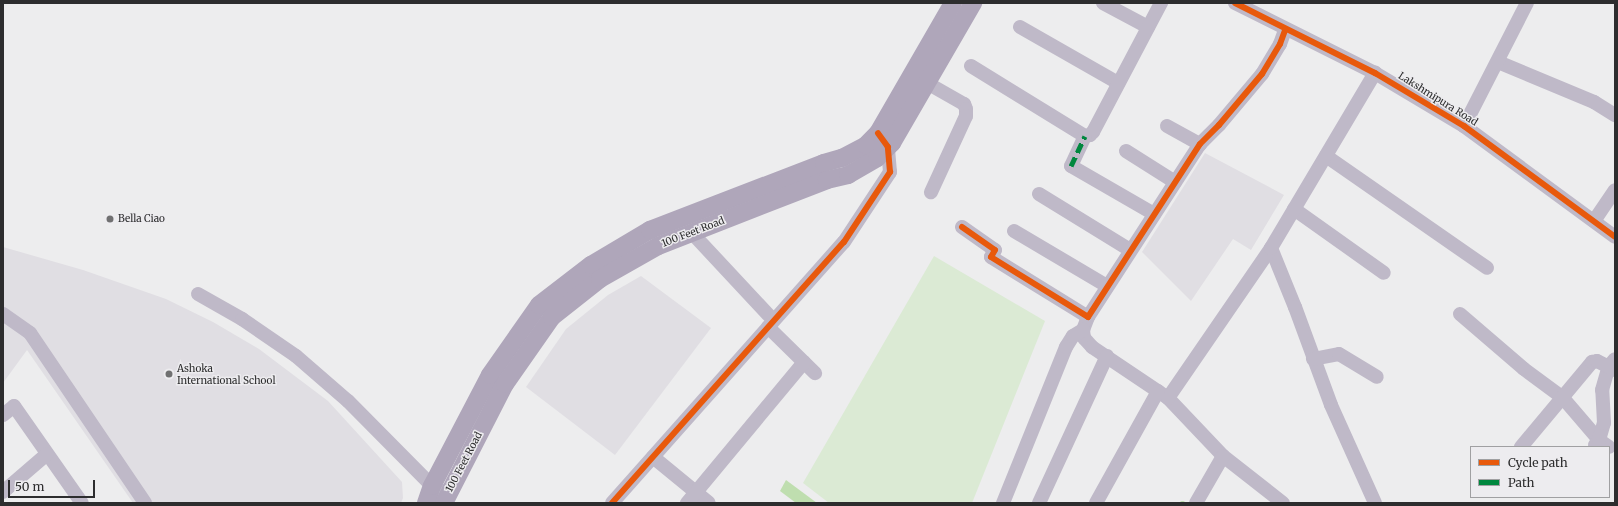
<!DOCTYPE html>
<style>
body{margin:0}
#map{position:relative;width:1618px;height:506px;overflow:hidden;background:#ededee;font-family:Merriweather,serif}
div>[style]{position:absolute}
.built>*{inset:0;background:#e0dee3}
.green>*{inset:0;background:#dbead4}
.water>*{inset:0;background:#bfdeaf}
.stream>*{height:3.5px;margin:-1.75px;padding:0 1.75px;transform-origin:1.75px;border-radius:1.75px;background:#bfdeaf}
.minor>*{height:14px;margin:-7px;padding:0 7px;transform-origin:7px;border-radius:7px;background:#bfb9c8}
.major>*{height:18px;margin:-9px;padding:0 9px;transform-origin:9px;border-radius:9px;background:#afa6ba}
.quiet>*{height:5px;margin-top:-2.5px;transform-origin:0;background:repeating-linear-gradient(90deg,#00873e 0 10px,transparent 0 15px)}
.cycleway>*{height:6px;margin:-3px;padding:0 3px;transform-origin:3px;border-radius:3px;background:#e8590c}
.dots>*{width:11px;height:11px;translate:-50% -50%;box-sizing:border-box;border:2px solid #edecef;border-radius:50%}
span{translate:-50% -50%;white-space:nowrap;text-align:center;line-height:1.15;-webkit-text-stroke:3px #edecef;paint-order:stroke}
.street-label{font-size:10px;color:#2d2d2e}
.poi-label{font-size:10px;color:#2d2d2e}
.left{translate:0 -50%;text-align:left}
.frame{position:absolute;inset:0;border:4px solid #2d2d2e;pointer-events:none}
.legend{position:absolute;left:1470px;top:446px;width:140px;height:52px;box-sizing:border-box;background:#edecef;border:1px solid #a0a0a2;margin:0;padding:5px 7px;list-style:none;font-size:12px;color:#2d2d2e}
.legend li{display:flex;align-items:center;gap:8px;height:20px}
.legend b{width:20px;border:1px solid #a0a0a2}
.scale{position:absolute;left:8px;top:480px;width:87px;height:18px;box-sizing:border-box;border:2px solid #2d2d2e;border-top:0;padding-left:5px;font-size:12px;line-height:14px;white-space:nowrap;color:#2d2d2e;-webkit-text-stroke:3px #edecef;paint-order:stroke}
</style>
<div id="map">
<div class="built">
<div style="clip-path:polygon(1205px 153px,1284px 195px,1251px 250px,1233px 239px,1191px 301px,1142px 252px)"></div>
<div style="clip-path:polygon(3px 247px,83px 270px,166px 299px,213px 322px,259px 349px,328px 401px,402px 482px,403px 498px,401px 503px,133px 503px,27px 350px,3px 383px)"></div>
<div style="clip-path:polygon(641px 276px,711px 328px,615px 455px,526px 387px,566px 329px,608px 295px)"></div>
</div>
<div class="green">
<div style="clip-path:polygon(934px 256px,1045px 321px,972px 503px,829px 503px,803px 483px)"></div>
</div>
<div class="water">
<div style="clip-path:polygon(786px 480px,817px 503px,796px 503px,780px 491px)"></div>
</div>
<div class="stream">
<div style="left:1182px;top:503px;width:1px"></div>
</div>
<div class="minor">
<div style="left:1103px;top:3px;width:51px;rotate:28.1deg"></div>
<div style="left:1235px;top:3px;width:157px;rotate:26.6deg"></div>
<div style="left:1375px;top:73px;width:104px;rotate:30.8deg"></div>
<div style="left:1464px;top:126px;width:187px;rotate:36.3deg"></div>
<div style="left:1020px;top:27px;width:113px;rotate:29.7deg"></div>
<div style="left:1498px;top:62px;width:104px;rotate:22.6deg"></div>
<div style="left:1594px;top:102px;width:25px;rotate:32deg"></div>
<div style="left:971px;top:66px;width:134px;rotate:31.6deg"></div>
<div style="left:1085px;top:136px;width:5px;rotate:-11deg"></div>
<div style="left:1090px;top:135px;width:4px;rotate:-45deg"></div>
<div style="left:1093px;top:132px;width:146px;rotate:-62.2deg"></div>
<div style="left:927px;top:83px;width:43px;rotate:29.6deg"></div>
<div style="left:964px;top:104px;width:5px;rotate:68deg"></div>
<div style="left:966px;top:109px;width:7px;rotate:90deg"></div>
<div style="left:966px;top:116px;width:84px;rotate:114.7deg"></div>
<div style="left:1167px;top:126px;width:38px;rotate:29deg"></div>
<div style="left:1464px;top:126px;width:138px;rotate:-62.9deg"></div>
<div style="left:1085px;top:136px;width:33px;rotate:115deg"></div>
<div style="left:1071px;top:166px;width:96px;rotate:30deg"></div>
<div style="left:1126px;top:151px;width:58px;rotate:32.3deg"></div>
<div style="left:1326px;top:156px;width:196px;rotate:34.8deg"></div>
<div style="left:1039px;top:194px;width:107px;rotate:31.6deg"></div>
<div style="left:1294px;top:209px;width:110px;rotate:35.4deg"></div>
<div style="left:1594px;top:221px;width:37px;rotate:-56deg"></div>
<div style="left:962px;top:227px;width:40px;rotate:34.9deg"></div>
<div style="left:995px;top:250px;width:8px;rotate:120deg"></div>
<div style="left:991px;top:257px;width:114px;rotate:31.7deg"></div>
<div style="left:1088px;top:317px;width:206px;rotate:-57.1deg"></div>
<div style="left:1200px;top:144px;width:27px;rotate:-45deg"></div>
<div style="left:1219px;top:125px;width:67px;rotate:-49.9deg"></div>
<div style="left:1262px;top:74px;width:35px;rotate:-59deg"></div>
<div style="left:1280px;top:44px;width:15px;rotate:-70deg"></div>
<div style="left:1014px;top:231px;width:108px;rotate:30.6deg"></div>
<div style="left:692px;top:233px;width:119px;rotate:47deg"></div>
<div style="left:1271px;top:248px;width:64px;rotate:67.9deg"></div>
<div style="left:1295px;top:307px;width:104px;rotate:69.8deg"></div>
<div style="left:1331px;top:405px;width:107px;rotate:65.8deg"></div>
<div style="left:198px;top:294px;width:51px;rotate:29.6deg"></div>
<div style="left:242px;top:319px;width:65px;rotate:34.4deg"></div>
<div style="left:296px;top:356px;width:69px;rotate:40.9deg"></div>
<div style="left:348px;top:401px;width:120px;rotate:45.3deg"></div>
<div style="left:432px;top:486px;width:17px;rotate:28deg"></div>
<div style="left:3px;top:314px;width:33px;rotate:35deg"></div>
<div style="left:30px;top:333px;width:205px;rotate:55.9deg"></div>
<div style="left:1460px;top:314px;width:84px;rotate:40.7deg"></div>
<div style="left:1524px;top:369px;width:49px;rotate:36.6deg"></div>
<div style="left:1563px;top:398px;width:55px;rotate:49.4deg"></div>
<div style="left:1599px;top:440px;width:12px;rotate:35deg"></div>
<div style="left:1088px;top:317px;width:14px;rotate:111deg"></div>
<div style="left:1083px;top:330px;width:8px;rotate:83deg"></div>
<div style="left:1084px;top:338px;width:12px;rotate:48deg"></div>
<div style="left:1092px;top:347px;width:92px;rotate:33.9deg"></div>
<div style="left:1168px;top:398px;width:80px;rotate:46.5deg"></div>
<div style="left:1223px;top:456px;width:76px;rotate:38.1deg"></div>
<div style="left:768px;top:327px;width:66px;rotate:44.4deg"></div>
<div style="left:1313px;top:359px;width:26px;rotate:-11deg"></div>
<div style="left:1339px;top:354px;width:44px;rotate:31.2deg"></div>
<div style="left:1168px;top:398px;width:182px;rotate:-55.5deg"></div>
<div style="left:1271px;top:248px;width:204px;rotate:-59.3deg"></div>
<div style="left:3px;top:415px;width:14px;rotate:-39deg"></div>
<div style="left:14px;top:406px;width:118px;rotate:55deg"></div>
<div style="left:1595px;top:445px;width:6px;rotate:-51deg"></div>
<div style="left:1599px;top:440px;width:18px;rotate:-74deg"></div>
<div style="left:1604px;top:423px;width:33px;rotate:-93deg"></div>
<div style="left:1602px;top:390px;width:25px;rotate:-74deg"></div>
<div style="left:1609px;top:366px;width:9px;rotate:-49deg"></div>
<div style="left:1521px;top:447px;width:111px;rotate:-50.1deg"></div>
<div style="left:1592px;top:362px;width:5px;rotate:-11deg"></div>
<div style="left:1597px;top:361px;width:20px;rotate:27deg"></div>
<div style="left:653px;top:457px;width:72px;rotate:39.4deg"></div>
<div style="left:3px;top:492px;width:58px;rotate:-40.8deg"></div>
<div style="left:612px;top:503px;width:349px;rotate:-48.4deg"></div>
<div style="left:844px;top:242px;width:84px;rotate:-56.7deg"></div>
<div style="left:890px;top:172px;width:25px;rotate:-95deg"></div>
<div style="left:888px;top:147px;width:7px;rotate:-124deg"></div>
<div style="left:687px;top:503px;width:183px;rotate:-50.3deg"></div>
<div style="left:1003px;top:503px;width:168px;rotate:-68deg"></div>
<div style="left:1066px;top:347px;width:13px;rotate:-58deg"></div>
<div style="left:1073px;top:336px;width:12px;rotate:-31deg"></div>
<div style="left:1039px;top:503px;width:162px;rotate:-65.2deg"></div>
<div style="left:1096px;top:503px;width:128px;rotate:-61deg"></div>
<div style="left:1196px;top:503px;width:54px;rotate:-60.1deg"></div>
</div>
<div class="major">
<div style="left:426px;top:503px;width:18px;rotate:-71deg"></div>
<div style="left:432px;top:486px;width:125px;rotate:-62.4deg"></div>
<div style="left:490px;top:375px;width:85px;rotate:-55deg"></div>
<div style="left:539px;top:305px;width:66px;rotate:-37.6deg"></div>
<div style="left:591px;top:265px;width:69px;rotate:-30.7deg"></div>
<div style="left:650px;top:230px;width:186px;rotate:-21.1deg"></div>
<div style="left:824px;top:163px;width:19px;rotate:-16deg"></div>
<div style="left:842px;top:158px;width:27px;rotate:-28deg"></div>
<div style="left:866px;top:145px;width:17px;rotate:-45deg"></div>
<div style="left:878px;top:133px;width:150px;rotate:-60deg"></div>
<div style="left:444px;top:503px;width:134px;rotate:-62.9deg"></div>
<div style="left:505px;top:384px;width:82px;rotate:-55deg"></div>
<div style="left:552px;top:317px;width:61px;rotate:-38.4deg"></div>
<div style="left:600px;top:279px;width:67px;rotate:-29.6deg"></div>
<div style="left:658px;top:246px;width:181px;rotate:-21.3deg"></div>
<div style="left:827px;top:180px;width:22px;rotate:-13deg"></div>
<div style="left:848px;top:175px;width:34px;rotate:-30deg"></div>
<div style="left:877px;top:158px;width:21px;rotate:-45deg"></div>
<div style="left:892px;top:143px;width:162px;rotate:-59.9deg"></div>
</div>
<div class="quiet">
<div style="left:1071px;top:166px;width:33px;rotate:-65deg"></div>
</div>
<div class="cycleway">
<div style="left:1235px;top:3px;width:157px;rotate:26.6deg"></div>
<div style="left:1375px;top:73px;width:104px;rotate:30.8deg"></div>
<div style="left:1464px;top:126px;width:187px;rotate:36.3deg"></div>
<div style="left:962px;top:227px;width:40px;rotate:34.9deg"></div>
<div style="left:995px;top:250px;width:8px;rotate:120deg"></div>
<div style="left:991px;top:257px;width:114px;rotate:31.7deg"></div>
<div style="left:1088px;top:317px;width:206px;rotate:-57.1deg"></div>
<div style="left:1200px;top:144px;width:27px;rotate:-45deg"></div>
<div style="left:1219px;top:125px;width:67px;rotate:-49.9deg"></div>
<div style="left:1262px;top:74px;width:35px;rotate:-59deg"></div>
<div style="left:1280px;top:44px;width:15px;rotate:-70deg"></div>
<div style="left:612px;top:503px;width:349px;rotate:-48.4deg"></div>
<div style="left:844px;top:242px;width:84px;rotate:-56.7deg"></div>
<div style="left:890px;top:172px;width:25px;rotate:-95deg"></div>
<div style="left:888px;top:147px;width:17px;rotate:-126deg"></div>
</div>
<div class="dots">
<div style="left:110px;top:219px;background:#707071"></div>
<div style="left:169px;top:374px;background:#707071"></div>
</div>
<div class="street-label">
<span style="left:1438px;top:99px;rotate:32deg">Lakshmipura Road</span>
<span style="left:693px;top:232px;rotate:-21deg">100 Feet Road</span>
<span style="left:464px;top:462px;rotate:-62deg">100 Feet Road</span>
</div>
<div class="poi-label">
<span class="left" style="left:118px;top:219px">Bella Ciao</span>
<span class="left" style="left:177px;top:374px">Ashoka<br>International School</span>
</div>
<div class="frame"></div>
<ul class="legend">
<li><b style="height:5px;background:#e8590c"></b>Cycle path</li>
<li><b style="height:5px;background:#00873e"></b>Path</li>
</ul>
<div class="scale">50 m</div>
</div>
